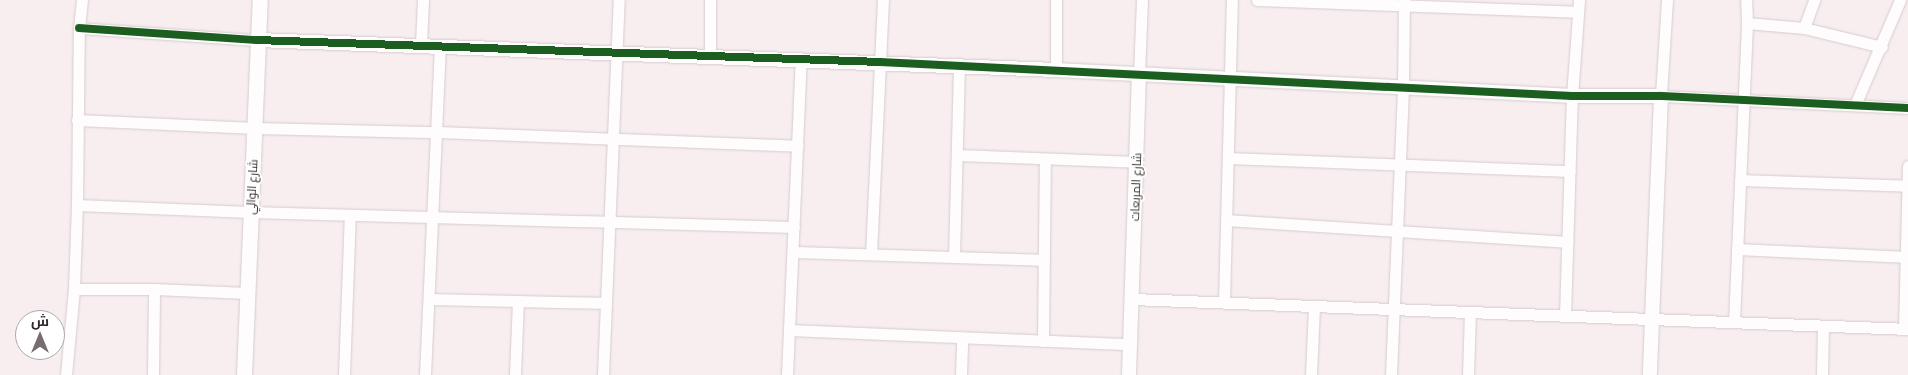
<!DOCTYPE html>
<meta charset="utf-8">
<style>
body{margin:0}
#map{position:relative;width:1908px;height:375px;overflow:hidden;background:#f8eef0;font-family:Mulish,Cairo,sans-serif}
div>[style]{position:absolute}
.roads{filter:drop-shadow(0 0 1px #d4cccd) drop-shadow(0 0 1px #d4cccd)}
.minor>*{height:11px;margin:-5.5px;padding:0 5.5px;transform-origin:5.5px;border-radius:5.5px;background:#fefcfd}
.tertiary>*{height:14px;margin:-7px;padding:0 7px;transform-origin:7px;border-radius:7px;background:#fefcfd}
.secondary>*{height:15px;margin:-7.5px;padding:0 7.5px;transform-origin:7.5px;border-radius:7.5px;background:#fefcfd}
.cycleway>*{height:8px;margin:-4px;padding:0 4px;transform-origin:4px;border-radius:4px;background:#1b5e20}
span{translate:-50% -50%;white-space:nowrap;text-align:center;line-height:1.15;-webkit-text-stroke:4px #fff;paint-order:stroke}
.street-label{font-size:12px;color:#2e2828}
.north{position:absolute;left:15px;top:310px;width:50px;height:50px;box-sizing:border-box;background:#fff;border:1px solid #aba9a9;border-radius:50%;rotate:0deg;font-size:14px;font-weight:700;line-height:20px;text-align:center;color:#2e2828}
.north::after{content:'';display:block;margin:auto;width:18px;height:22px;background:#756d6e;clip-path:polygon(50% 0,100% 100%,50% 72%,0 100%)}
</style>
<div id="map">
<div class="roads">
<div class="minor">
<div style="left:1056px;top:0;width:70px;rotate:90deg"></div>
<div style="left:1257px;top:0;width:321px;rotate:2.1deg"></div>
<div style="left:1667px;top:0;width:96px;rotate:93.6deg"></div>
<div style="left:1661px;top:96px;width:247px;rotate:2.8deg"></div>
<div style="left:1747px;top:23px;width:57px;rotate:5deg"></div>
<div style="left:1804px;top:28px;width:80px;rotate:13.7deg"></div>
<div style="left:79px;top:28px;width:178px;rotate:3.9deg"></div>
<div style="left:1804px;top:28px;width:30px;rotate:-70deg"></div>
<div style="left:421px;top:44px;width:44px;rotate:-87.4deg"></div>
<div style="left:710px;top:55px;width:55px;rotate:-90deg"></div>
<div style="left:1139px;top:74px;width:74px;rotate:-87.7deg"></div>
<div style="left:1855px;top:105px;width:114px;rotate:-66.8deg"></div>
<div style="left:77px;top:120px;width:178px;rotate:2.6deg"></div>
<div style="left:255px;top:128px;width:183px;rotate:1.3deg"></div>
<div style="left:438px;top:132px;width:360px;rotate:2.2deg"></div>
<div style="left:958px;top:155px;width:179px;rotate:2.2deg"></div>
<div style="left:1228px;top:158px;width:342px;rotate:2.2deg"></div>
<div style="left:1740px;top:180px;width:168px;rotate:2deg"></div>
<div style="left:77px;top:205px;width:173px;rotate:2.3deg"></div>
<div style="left:250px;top:212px;width:544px;rotate:1.58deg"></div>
<div style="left:1227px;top:220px;width:341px;rotate:3.7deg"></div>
<div style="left:1737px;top:249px;width:171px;rotate:2.7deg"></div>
<div style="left:793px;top:252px;width:250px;rotate:1.8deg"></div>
<div style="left:871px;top:254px;width:254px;rotate:-87.3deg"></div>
<div style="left:954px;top:257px;width:191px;rotate:-88.5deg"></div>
<div style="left:74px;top:289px;width:80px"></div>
<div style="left:154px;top:289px;width:93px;rotate:2.5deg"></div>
<div style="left:430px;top:299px;width:176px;rotate:1.3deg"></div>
<div style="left:1132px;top:299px;width:777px;rotate:2.21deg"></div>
<div style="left:1224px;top:302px;width:302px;rotate:-88.5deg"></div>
<div style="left:1565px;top:316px;width:220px;rotate:-88.2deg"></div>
<div style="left:1572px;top:96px;width:96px;rotate:-85.8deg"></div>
<div style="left:1734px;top:322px;width:299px;rotate:-87.5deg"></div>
<div style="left:1747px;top:23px;width:23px;rotate:-92deg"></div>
<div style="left:1904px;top:329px;width:163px;rotate:-88.6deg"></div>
<div style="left:789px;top:330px;width:341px;rotate:2.4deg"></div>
<div style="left:1043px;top:341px;width:182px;rotate:-89.4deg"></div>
<div style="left:66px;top:375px;width:86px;rotate:-84.7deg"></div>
<div style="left:74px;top:289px;width:84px;rotate:-88deg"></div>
<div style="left:77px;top:205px;width:177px;rotate:-89.4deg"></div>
<div style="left:79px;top:28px;width:28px;rotate:-84deg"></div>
<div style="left:153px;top:375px;width:86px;rotate:-89.3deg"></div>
<div style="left:344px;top:375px;width:160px;rotate:-87.9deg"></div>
<div style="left:425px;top:375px;width:330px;rotate:-87.4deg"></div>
<div style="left:515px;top:375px;width:74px;rotate:-87.7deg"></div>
<div style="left:603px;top:375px;width:375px;rotate:-87.6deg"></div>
<div style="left:787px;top:375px;width:316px;rotate:-87.5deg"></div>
<div style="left:961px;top:375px;width:37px;rotate:-88deg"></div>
<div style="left:1311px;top:375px;width:69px;rotate:-87.5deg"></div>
<div style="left:1391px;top:375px;width:289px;rotate:-87.6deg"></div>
<div style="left:1403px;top:86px;width:86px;rotate:-89.3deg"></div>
<div style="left:1468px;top:375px;width:63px;rotate:-88.2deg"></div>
<div style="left:1822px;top:375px;width:49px;rotate:-88.8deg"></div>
</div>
<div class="tertiary">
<div style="left:257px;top:40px;width:800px;rotate:2.15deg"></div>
<div style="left:1056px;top:70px;width:517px;rotate:2.88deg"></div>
<div style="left:1572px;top:96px;width:89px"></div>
<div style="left:1661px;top:96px;width:279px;rotate:92.3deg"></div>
<div style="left:1129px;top:375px;width:301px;rotate:-88.1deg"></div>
</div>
<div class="secondary">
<div style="left:244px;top:375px;width:375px;rotate:-87.6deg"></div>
</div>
</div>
<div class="cycleway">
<div style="left:79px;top:28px;width:178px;rotate:3.9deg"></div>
<div style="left:257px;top:40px;width:623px;rotate:2.02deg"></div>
<div style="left:880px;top:62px;width:693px;rotate:2.81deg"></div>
<div style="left:1572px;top:96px;width:89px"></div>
<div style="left:1661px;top:96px;width:247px;rotate:2.8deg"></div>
</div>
<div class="street-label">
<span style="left:252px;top:187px;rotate:-87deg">شارع الوالي</span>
<span style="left:1136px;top:187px;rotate:-88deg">شارع المربعات</span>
</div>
<div class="north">ش</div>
</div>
